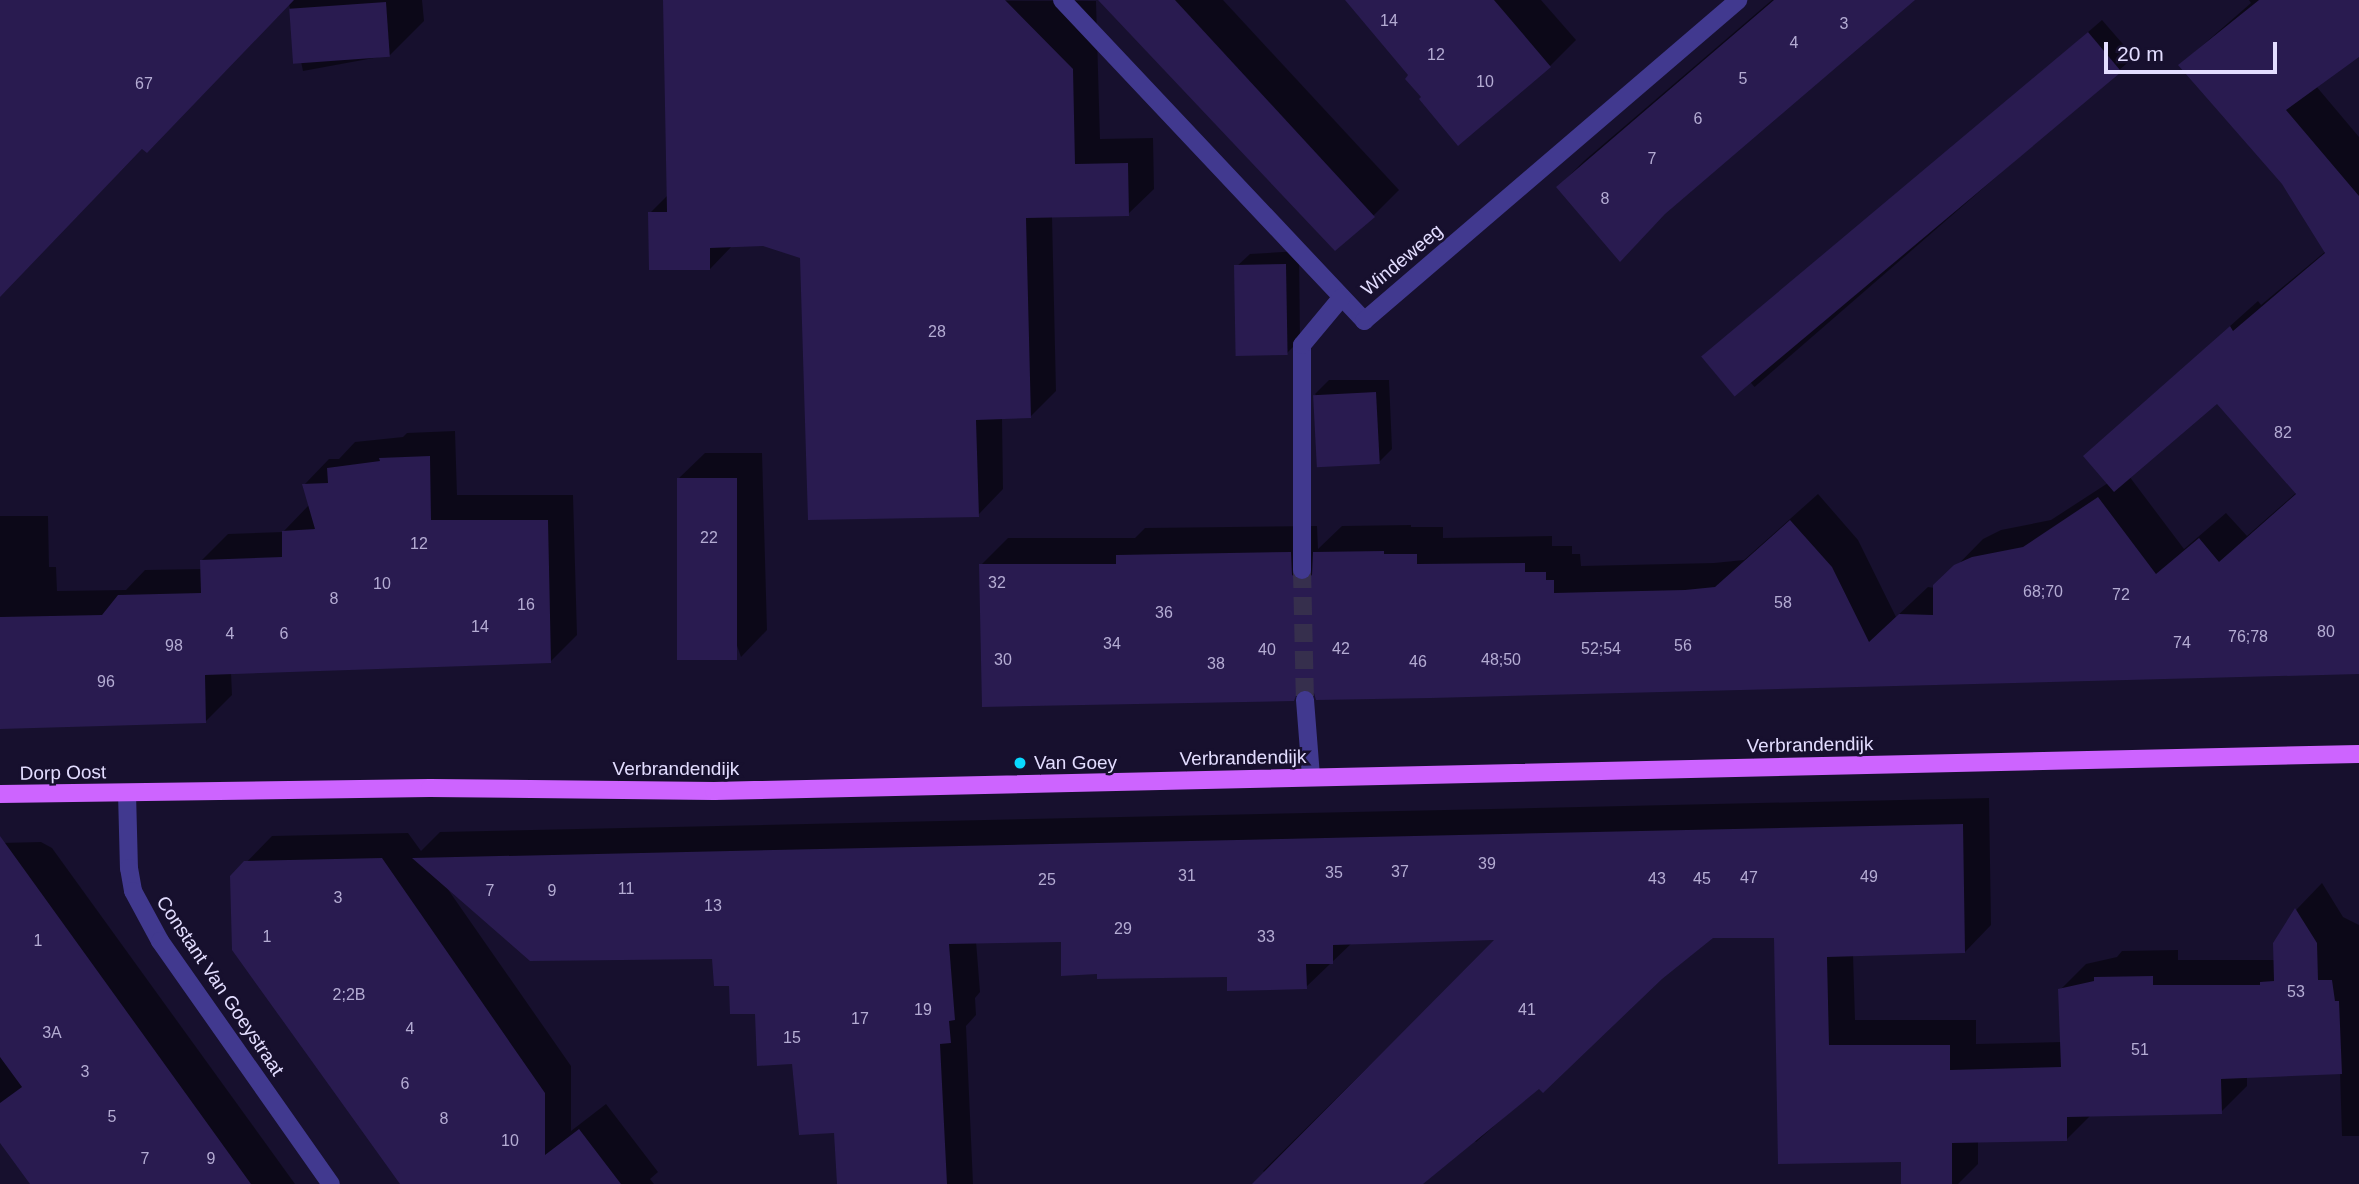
<!DOCTYPE html>
<style>
body{margin:0}
#map{position:relative;width:2359px;height:1184px;overflow:hidden;background:#17102e;font-family:Helvetica,sans-serif}
div>[style]{position:absolute}
.shadow>*{inset:0;background:#0007;transform-origin:0 0}
.building>*{inset:0;background:#291b50;transform-origin:0 0}
.minor-tunnel>*{height:18px;margin-top:-9px;transform-origin:0;background:repeating-linear-gradient(90deg,#362f4d 0 18px,transparent 0 27px)}
.minor>*{height:18px;margin:-9px;padding:0 9px;transform-origin:9px;border-radius:9px;background:#41398f}
.major>*{height:18px;margin:-9px;padding:0 9px;transform-origin:9px;border-radius:9px;background:#cd64ff}
.dots>*{width:19px;height:19px;translate:-50% -50%;box-sizing:border-box;border:4px solid #17102e;border-radius:50%}
span{translate:-50% -50%;white-space:nowrap;text-align:center;line-height:1.15;-webkit-text-stroke:5px #17102e;paint-order:stroke}
.number-label{font-size:16px;color:#b4acd3}
.number-label span{-webkit-text-stroke-width:0}
.street-label{font-size:19px;color:#e3ddff}
.poi-label{font-size:19px;color:#e3ddff}
.left{translate:0 -50%;text-align:left}
.scale{position:absolute;left:2104px;top:42px;width:173px;height:32px;box-sizing:border-box;border:4px solid #e3ddff;border-top:0;padding-left:9px;font-size:21px;line-height:24px;white-space:nowrap;color:#e3ddff;-webkit-text-stroke:5px #17102e;paint-order:stroke}
</style>
<div id="map">
<div class="shadow">
<div style="clip-path:polygon(0 0,422px 0,424px 21px,390px 55px,303px 71px,289px 4px,143px 148px,0 295px)"></div>
<div style="clip-path:polygon(665px 0,1096px 1px,1100px 139px,1153px 138px,1154px 189px,1128px 214px,1052px 216px,1056px 391px,1030px 417px,1002px 418px,1003px 489px,978px 515px,802px 256px,764px 244px,733px 245px,710px 269px,650px 213px,668px 195px)"></div>
<div style="clip-path:polygon(1101px 0,1223px 0,1399px 190px,1373px 216px)"></div>
<div style="clip-path:polygon(1347px 0,1541px 0,1576px 40px,1550px 66px,1411px 76px)"></div>
<div style="clip-path:polygon(1772px 0,1912px 0,1558px 187px,1584px 161px)"></div>
<div style="clip-path:polygon(evenodd,2249px 0,2359px 0,2359px 55px,2316px 86px,2359px 137px,2359px 672px,1315px 692px,1305px 687px,1293px 699px,981px 565px,1008px 538px,1135px 538px,1145px 528px,1317px 526px,1318px 549px,1342px 526px,1411px 525px,1411px 527px,1443px 527px,1443px 538px,1552px 536px,1552px 546px,1572px 546px,1572px 554px,1580px 554px,1581px 566px,1714px 563px,1744px 560px,1818px 494px,1858px 540px,1896px 617px,1928px 587px,1935px 588px,1983px 539px,2001px 530px,2051px 520px,2108px 483px,2085px 456px,2258px 301px,2261px 305px,2326px 251px,2283px 183px,2180px 65px,2251px 3px,2249px 0,2217px 401px,2297px 492px,2247px 536px,2226px 513px,2184px 549px,2129px 476px,2217px 401px)"></div>
<div style="left:2102px;top:20px;width:49px;height:503px;rotate:49deg"></div>
<div style="clip-path:polygon(1299px 251px,1300px 340px,1286px 354px,1236px 267px,1250px 254px)"></div>
<div style="clip-path:polygon(1329px 380px,1389px 380px,1392px 449px,1379px 462px,1315px 394px)"></div>
<div style="clip-path:polygon(455px 431px,457px 495px,573px 495px,577px 635px,551px 661px,231px 672px,232px 695px,206px 721px,0 727px,0 516px,48px 516px,49px 567px,56px 567px,57px 591px,126px 590px,145px 570px,202px 569px,202px 560px,228px 534px,283px 532px,309px 505px,304px 485px,329px 459px,339px 459px,355px 442px,403px 437px,407px 433px)"></div>
<div style="clip-path:polygon(705px 453px,762px 453px,767px 630px,741px 657px,678px 479px)"></div>
<div style="clip-path:polygon(1989px 798px,1991px 925px,1965px 952px,1853px 954px,1855px 1020px,1976px 1020px,1976px 1044px,2062px 1042px,2060px 990px,2086px 964px,2117px 957px,2122px 951px,2178px 950px,2178px 960px,2275px 960px,2275px 943px,2297px 909px,2322px 883px,2343px 917px,2359px 925px,2359px 1136px,2342px 1136px,2340px 1072px,2247px 1076px,2247px 1086px,2221px 1112px,2091px 1115px,2067px 1139px,1978px 1141px,1978px 1164px,1958px 1184px,1903px 1184px,1903px 1160px,1779px 1163px,1776px 936px,1712px 936px,1661px 978px,1476px 1142px,1474px 1140px,1420px 1184px,1276px 1184px,1263px 1171px,1498px 938px,1353px 942px,1306px 987px,1229px 976px,1098px 973px,1062px 940px,976px 941px,980px 992px,975px 998px,976px 1015px,966px 1026px,973px 1184px,839px 1184px,836px 1132px,794px 1062px,757px 1013px,730px 985px,714px 957px,447px 888px,571px 1066px,571px 1131px,606px 1104px,658px 1172px,650px 1179px,654px 1184px,402px 1184px,232px 877px,272px 836px,408px 833px,421px 851px,440px 832px)"></div>
<div style="clip-path:polygon(41px 842px,52px 848px,295px 1184px,32px 1184px,0 1140px,0 843px)"></div>
</div>
<div class="building">
<div style="clip-path:polygon(0 0,294px 0,147px 153px,142px 149px,0 297px)"></div>
<div style="clip-path:polygon(663px 0,1005px 0,1073px 69px,1075px 164px,1128px 163px,1129px 216px,1026px 218px,1031px 418px,976px 420px,979px 517px,808px 520px,800px 258px,763px 246px,710px 248px,710px 270px,649px 270px,648px 212px,667px 212px)"></div>
<div style="clip-path:polygon(1098px 0,1175px 0,1375px 217px,1335px 251px)"></div>
<div style="clip-path:polygon(1345px 0,1494px 0,1551px 67px,1458px 146px,1419px 99px,1421px 97px,1405px 79px,1408px 75px)"></div>
<div style="clip-path:polygon(1774px 0,1915px 0,1665px 214px,1620px 262px,1556px 187px)"></div>
<div style="clip-path:polygon(2259px 0,2359px 0,2359px 57px,2286px 110px,2359px 196px,2359px 674px,1431px 698px,1316px 700px,1314px 693px,1305px 689px,1298px 691px,1294px 701px,982px 707px,979px 564px,1116px 564px,1116px 555px,1291px 552px,1292px 575px,1303px 581px,1312px 575px,1313px 552px,1384px 551px,1384px 554px,1417px 554px,1417px 564px,1525px 563px,1525px 572px,1546px 572px,1546px 580px,1554px 580px,1554px 593px,1685px 590px,1715px 587px,1790px 520px,1832px 567px,1869px 642px,1899px 614px,1933px 615px,1933px 585px,1954px 565px,1972px 557px,2023px 547px,2098px 497px,2156px 574px,2199px 538px,2219px 562px,2296px 494px,2217px 404px,2114px 492px,2083px 456px,2230px 326px,2233px 331px,2325px 253px,2282px 184px,2178px 65px)"></div>
<div style="left:386px;top:2px;width:55px;height:97px;rotate:86deg"></div>
<div style="left:2088px;top:32px;width:52px;height:505px;rotate:50deg"></div>
<div style="left:1286px;top:264px;width:91px;height:52px;rotate:89deg"></div>
<div style="left:1376px;top:392px;width:72px;height:63px;rotate:87deg"></div>
<div style="clip-path:polygon(430px 456px,431px 520px,548px 520px,551px 663px,205px 675px,206px 723px,0 729px,0 617px,102px 615px,118px 595px,201px 593px,200px 560px,282px 557px,282px 531px,315px 529px,302px 484px,328px 483px,327px 468px,380px 461px,379px 458px)"></div>
<div style="left:677px;top:478px;width:60px;height:182px"></div>
<div style="clip-path:polygon(1963px 824px,1965px 953px,1827px 957px,1829px 1045px,1950px 1045px,1950px 1070px,2061px 1067px,2058px 989px,2094px 981px,2094px 977px,2153px 976px,2153px 985px,2260px 985px,2260px 982px,2274px 981px,2273px 943px,2295px 908px,2317px 943px,2318px 980px,2332px 980px,2335px 1001px,2339px 1001px,2342px 1074px,2221px 1079px,2222px 1114px,2067px 1117px,2067px 1141px,1952px 1143px,1952px 1184px,1901px 1184px,1901px 1162px,1778px 1164px,1774px 938px,1713px 938px,1662px 979px,1543px 1093px,1539px 1089px,1423px 1184px,1252px 1184px,1494px 940px,1333px 945px,1333px 964px,1306px 964px,1307px 989px,1227px 991px,1227px 977px,1097px 979px,1097px 974px,1061px 976px,1061px 942px,949px 944px,955px 1020px,949px 1021px,951px 1043px,940px 1044px,947px 1184px,837px 1184px,834px 1133px,799px 1135px,792px 1064px,757px 1066px,755px 1014px,730px 1014px,729px 986px,714px 986px,712px 959px,530px 961px,412px 858px)"></div>
<div style="clip-path:polygon(0 836px,57px 915px,251px 1184px,30px 1184px,0 1143px,0 1103px,22px 1087px,0 1057px)"></div>
<div style="clip-path:polygon(382px 858px,545px 1093px,545px 1155px,579px 1129px,621px 1184px,400px 1184px,232px 950px,230px 876px,244px 861px)"></div>
</div>
<div class="minor-tunnel">
<div style="left:1302px;top:570px;width:130px;rotate:88.7deg"></div>
</div>
<div class="minor">
<div style="left:1062px;top:0;width:441px;rotate:46.7deg"></div>
<div style="left:1364px;top:321px;width:493px;rotate:-40.6deg"></div>
<div style="left:1302px;top:570px;width:225px;rotate:-90deg"></div>
<div style="left:1302px;top:345px;width:62px;rotate:-50.2deg"></div>
<div style="left:1305px;top:700px;width:77px;rotate:85.5deg"></div>
<div style="left:127px;top:793px;width:75px;rotate:88.5deg"></div>
<div style="left:129px;top:868px;width:23px;rotate:80deg"></div>
<div style="left:133px;top:891px;width:57px;rotate:61.6deg"></div>
<div style="left:160px;top:941px;width:297px;rotate:54.9deg"></div>
</div>
<div class="major">
<div style="left:0;top:794px;width:430px;rotate:-0.8deg"></div>
<div style="left:430px;top:788px;width:284px;rotate:0.6deg"></div>
<div style="left:714px;top:791px;width:1645px;rotate:-1.29deg"></div>
</div>
<div class="dots">
<div style="left:1020px;top:763px;background:#09d9ff"></div>
</div>
<div class="number-label">
<span style="left:1389px;top:21px">14</span>
<span style="left:1844px;top:24px">3</span>
<span style="left:1794px;top:43px">4</span>
<span style="left:1436px;top:55px">12</span>
<span style="left:1743px;top:79px">5</span>
<span style="left:1485px;top:82px">10</span>
<span style="left:144px;top:84px">67</span>
<span style="left:1698px;top:119px">6</span>
<span style="left:1652px;top:159px">7</span>
<span style="left:1605px;top:199px">8</span>
<span style="left:937px;top:332px">28</span>
<span style="left:2283px;top:433px">82</span>
<span style="left:709px;top:538px">22</span>
<span style="left:419px;top:544px">12</span>
<span style="left:997px;top:583px">32</span>
<span style="left:382px;top:584px">10</span>
<span style="left:2043px;top:592px">68;70</span>
<span style="left:2121px;top:595px">72</span>
<span style="left:334px;top:599px">8</span>
<span style="left:1783px;top:603px">58</span>
<span style="left:526px;top:605px">16</span>
<span style="left:1164px;top:613px">36</span>
<span style="left:480px;top:627px">14</span>
<span style="left:2326px;top:632px">80</span>
<span style="left:230px;top:634px">4</span>
<span style="left:284px;top:634px">6</span>
<span style="left:2248px;top:637px">76;78</span>
<span style="left:2182px;top:643px">74</span>
<span style="left:1112px;top:644px">34</span>
<span style="left:174px;top:646px">98</span>
<span style="left:1683px;top:646px">56</span>
<span style="left:1341px;top:649px">42</span>
<span style="left:1601px;top:649px">52;54</span>
<span style="left:1267px;top:650px">40</span>
<span style="left:1003px;top:660px">30</span>
<span style="left:1501px;top:660px">48;50</span>
<span style="left:1418px;top:662px">46</span>
<span style="left:1216px;top:664px">38</span>
<span style="left:106px;top:682px">96</span>
<span style="left:1487px;top:864px">39</span>
<span style="left:1400px;top:872px">37</span>
<span style="left:1334px;top:873px">35</span>
<span style="left:1187px;top:876px">31</span>
<span style="left:1869px;top:877px">49</span>
<span style="left:1749px;top:878px">47</span>
<span style="left:1657px;top:879px">43</span>
<span style="left:1702px;top:879px">45</span>
<span style="left:1047px;top:880px">25</span>
<span style="left:626px;top:889px">11</span>
<span style="left:490px;top:891px">7</span>
<span style="left:552px;top:891px">9</span>
<span style="left:338px;top:898px">3</span>
<span style="left:713px;top:906px">13</span>
<span style="left:1123px;top:929px">29</span>
<span style="left:267px;top:937px">1</span>
<span style="left:1266px;top:937px">33</span>
<span style="left:38px;top:941px">1</span>
<span style="left:2296px;top:992px">53</span>
<span style="left:349px;top:995px">2;2B</span>
<span style="left:923px;top:1010px">19</span>
<span style="left:1527px;top:1010px">41</span>
<span style="left:860px;top:1019px">17</span>
<span style="left:410px;top:1029px">4</span>
<span style="left:52px;top:1033px">3A</span>
<span style="left:792px;top:1038px">15</span>
<span style="left:2140px;top:1050px">51</span>
<span style="left:85px;top:1072px">3</span>
<span style="left:405px;top:1084px">6</span>
<span style="left:112px;top:1117px">5</span>
<span style="left:444px;top:1119px">8</span>
<span style="left:510px;top:1141px">10</span>
<span style="left:145px;top:1159px">7</span>
<span style="left:211px;top:1159px">9</span>
</div>
<div class="street-label">
<span style="left:1402px;top:260px;rotate:-40deg">Windeweeg</span>
<span style="left:1810px;top:745px;rotate:-1deg">Verbrandendijk</span>
<span style="left:1243px;top:758px;rotate:-1deg">Verbrandendijk</span>
<span style="left:676px;top:769px">Verbrandendijk</span>
<span style="left:63px;top:773px;rotate:-1deg">Dorp Oost</span>
<span style="left:220px;top:986px;rotate:56deg">Constant Van Goeystraat</span>
</div>
<div class="poi-label">
<span class="left" style="left:1034px;top:763px">Van Goey</span>
</div>
<div class="scale">20 m</div>
</div>
